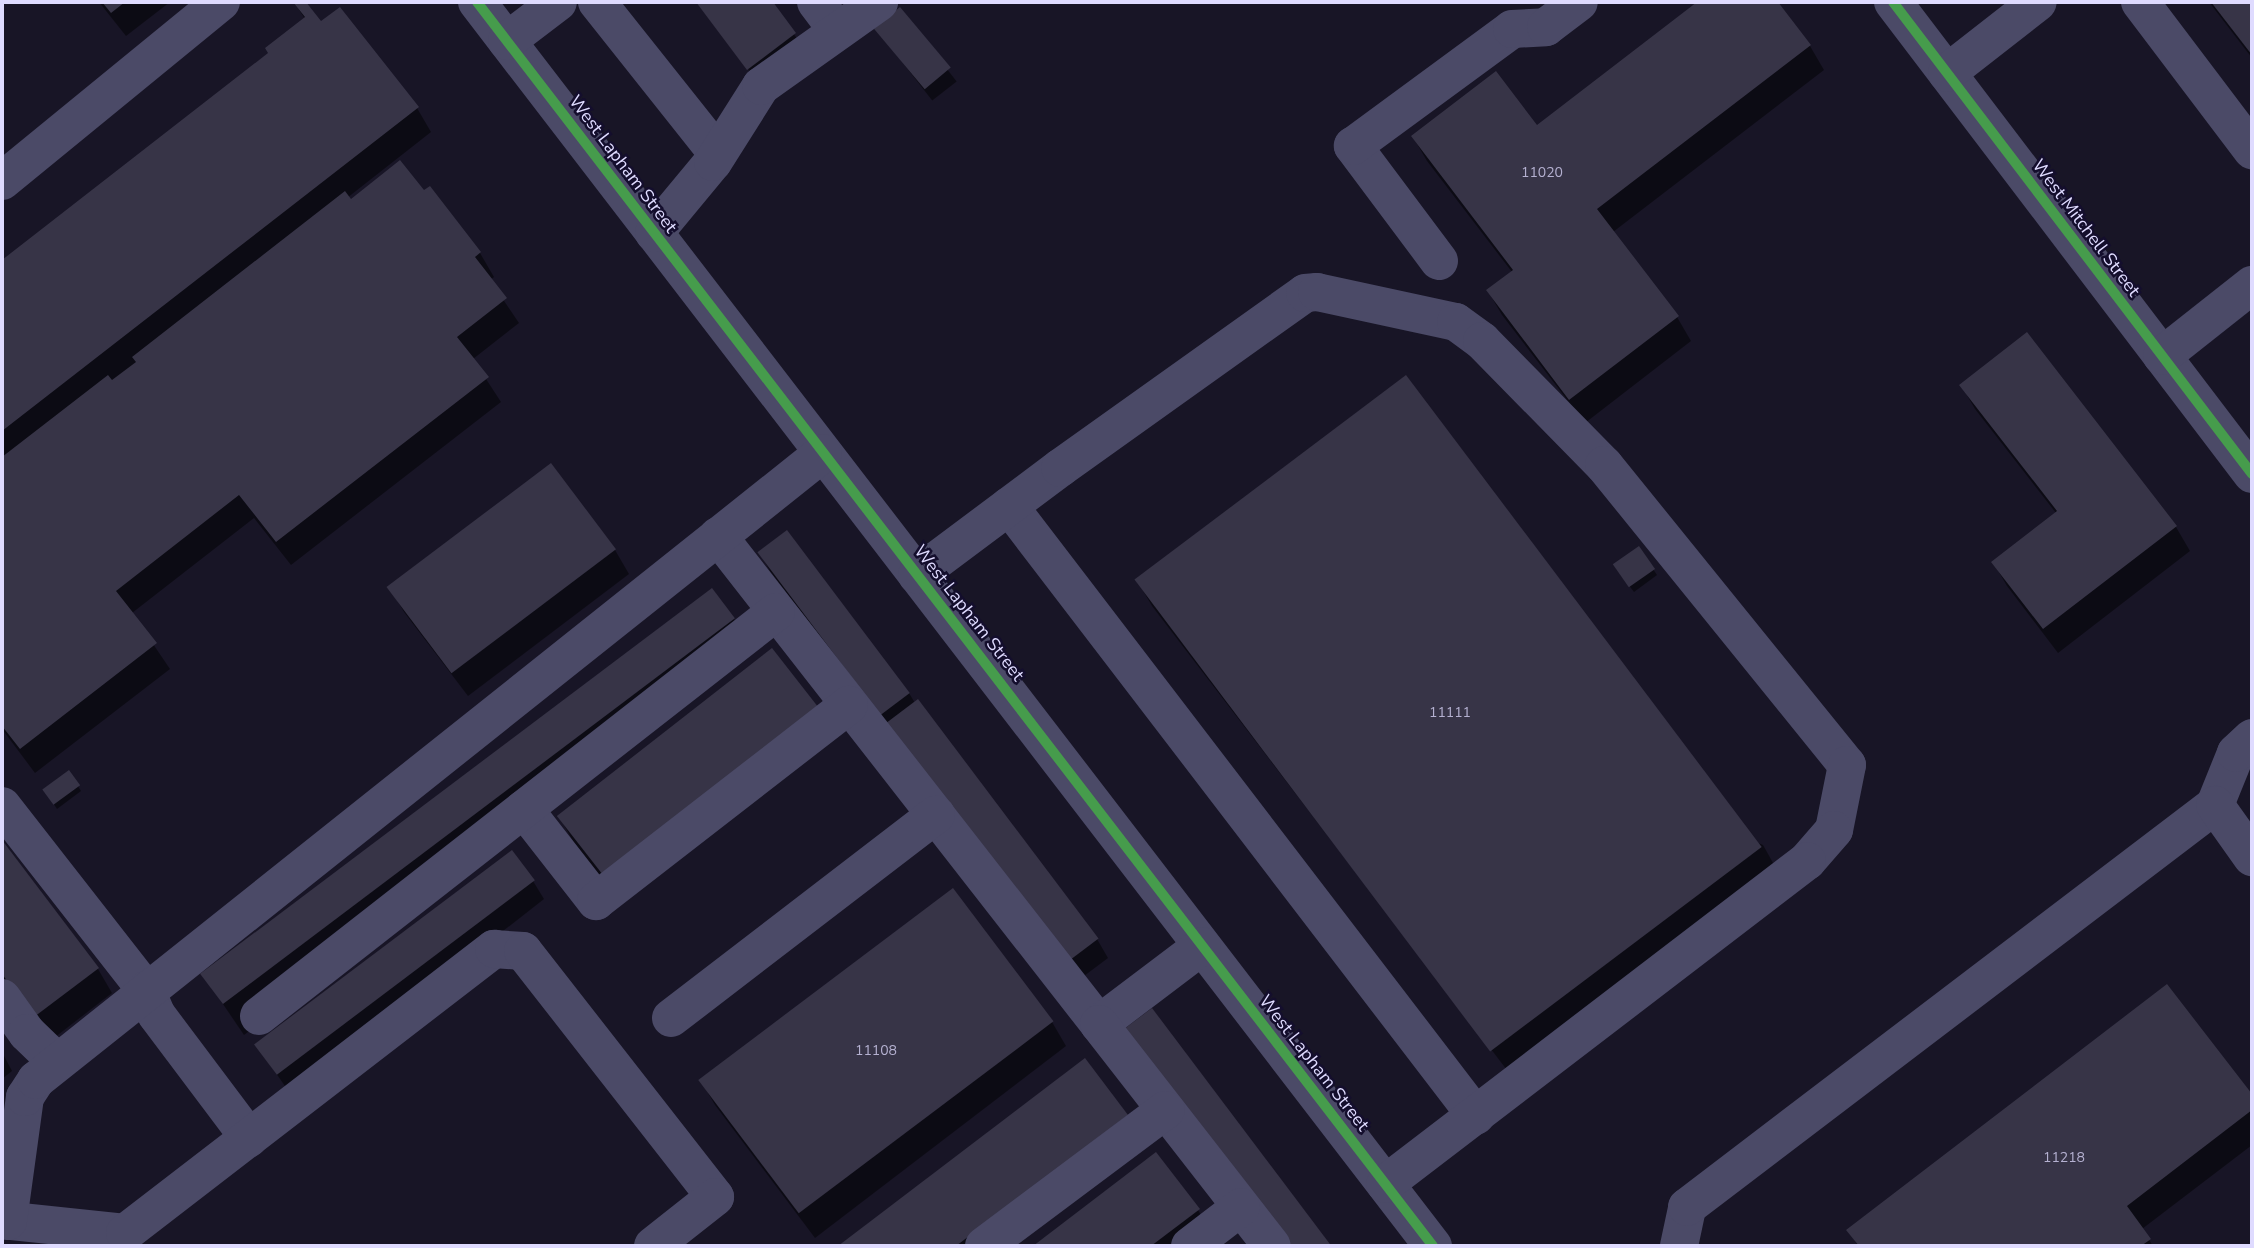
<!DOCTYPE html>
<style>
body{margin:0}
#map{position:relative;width:2254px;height:1248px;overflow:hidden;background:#181526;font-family:"Nunito Sans",sans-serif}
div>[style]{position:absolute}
.shadow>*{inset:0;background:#0007;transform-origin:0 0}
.building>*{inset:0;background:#373447;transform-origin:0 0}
.minor>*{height:38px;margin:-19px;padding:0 19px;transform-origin:19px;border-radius:19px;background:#4b4a67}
.cycleway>*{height:10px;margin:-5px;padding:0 5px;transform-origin:5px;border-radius:5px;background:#469c4c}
span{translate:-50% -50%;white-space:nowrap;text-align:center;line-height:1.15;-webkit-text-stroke:5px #140e2d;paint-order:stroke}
.number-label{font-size:14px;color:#b5b1d1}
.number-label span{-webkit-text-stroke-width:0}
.street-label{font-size:18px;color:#dfdbff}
.frame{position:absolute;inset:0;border:4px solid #dfdbff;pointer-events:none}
</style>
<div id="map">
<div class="shadow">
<div style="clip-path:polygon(99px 2px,170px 2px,126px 36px)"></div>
<div style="clip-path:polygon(294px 2px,304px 2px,321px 23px,417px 108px,431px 132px,347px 198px,350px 202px,423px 192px,480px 253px,494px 277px,490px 280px,519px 323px,473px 359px,501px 402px,291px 565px,254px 518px,132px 613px,170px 669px,35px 773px,2px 729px,2px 263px,270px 54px,305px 19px)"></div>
<div style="clip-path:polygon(697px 2px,771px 2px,798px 40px,752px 74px)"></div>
<div style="clip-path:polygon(1700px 2px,1775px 2px,1810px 46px,1824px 70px,1613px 232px,1677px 317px,1691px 341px,1585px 423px,1502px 315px,1488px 291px,1512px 272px,1427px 161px,1413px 137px,1536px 127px)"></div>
<div style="clip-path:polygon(2209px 2px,2252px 2px,2252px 58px)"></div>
<div style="left:900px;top:9px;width:92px;height:31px;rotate:52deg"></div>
<div style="clip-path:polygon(1961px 385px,2176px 527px,2190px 551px,2058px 653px,2007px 586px,1993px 562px,2056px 513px,1975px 409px)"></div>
<div style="clip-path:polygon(551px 466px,615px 550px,629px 574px,468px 696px,404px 612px,390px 588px)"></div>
<div style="clip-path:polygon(760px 553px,909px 693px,915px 703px,918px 702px,1097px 939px,1108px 958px,1080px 979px,770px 571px)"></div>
<div style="clip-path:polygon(1653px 569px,1657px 575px,1634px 592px,1618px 571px)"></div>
<div style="clip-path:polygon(1138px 582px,1763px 845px,1777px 870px,1510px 1074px,1152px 606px)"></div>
<div style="clip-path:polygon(734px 619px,748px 643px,244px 1035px,208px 982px)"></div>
<div style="clip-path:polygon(772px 651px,621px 902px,573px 841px,559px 816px)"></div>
<div style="clip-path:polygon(78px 786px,81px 791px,57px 809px,48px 795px)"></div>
<div style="clip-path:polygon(2px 843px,98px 969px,112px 993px,50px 1041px,2px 978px)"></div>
<div style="clip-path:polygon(533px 881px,544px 899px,292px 1096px,259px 1049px)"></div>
<div style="clip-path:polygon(2167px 986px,2252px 1097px,2252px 1145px,2142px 1229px,2153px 1246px,1858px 1246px,1849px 1230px)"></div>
<div style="clip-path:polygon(1052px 1022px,1066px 1046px,815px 1238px,715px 1105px,701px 1081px)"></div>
<div style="clip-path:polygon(2px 1052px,12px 1071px,2px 1079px)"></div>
<div style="clip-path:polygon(1084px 1060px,1002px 1246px,841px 1246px)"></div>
<div style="clip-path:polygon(1156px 1155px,1198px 1210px,1212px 1234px,1197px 1246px,1036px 1246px)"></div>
</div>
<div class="building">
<div style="clip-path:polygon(102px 2px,125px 2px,111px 13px)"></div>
<div style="clip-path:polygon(293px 2px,306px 2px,321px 21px,340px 7px,419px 107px,2px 431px,2px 260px,268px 53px,265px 48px,305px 17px)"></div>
<div style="clip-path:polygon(696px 2px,773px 2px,796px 33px,747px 70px)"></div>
<div style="clip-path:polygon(1697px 2px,1778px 2px,1811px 45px,1597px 209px,1679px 316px,1569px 400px,1486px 290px,1513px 270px,1411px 136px,1496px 71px,1537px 125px)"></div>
<div style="clip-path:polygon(2211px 2px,2252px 2px,2252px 55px)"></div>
<div style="left:900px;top:7px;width:79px;height:34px;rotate:50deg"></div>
<div style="clip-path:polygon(400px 160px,424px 190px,430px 186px,481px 252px,475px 257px,507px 298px,457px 337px,489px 377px,276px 542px,239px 495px,116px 591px,157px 643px,20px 749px,2px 726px,2px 457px,108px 375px,112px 380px,136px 362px,132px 357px,345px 191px,351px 199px)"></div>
<div style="clip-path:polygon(2027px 332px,2177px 526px,2043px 629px,1991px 562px,2057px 511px,1959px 385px)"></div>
<div style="left:1406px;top:375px;width:591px;height:340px;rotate:53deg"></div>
<div style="left:551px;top:463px;width:108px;height:206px;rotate:53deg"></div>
<div style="left:787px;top:530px;width:204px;height:37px;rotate:53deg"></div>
<div style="left:1639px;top:546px;width:28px;height:32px;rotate:55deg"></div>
<div style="left:712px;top:588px;width:38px;height:641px;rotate:53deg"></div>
<div style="left:772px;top:648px;width:80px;height:273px;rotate:52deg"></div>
<div style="left:918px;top:699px;width:300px;height:39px;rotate:53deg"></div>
<div style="left:69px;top:770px;width:19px;height:33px;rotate:54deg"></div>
<div style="clip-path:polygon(2px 840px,99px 968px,34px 1017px,2px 974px)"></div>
<div style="left:512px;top:850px;width:38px;height:323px;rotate:53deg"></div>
<div style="left:953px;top:888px;width:167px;height:319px;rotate:53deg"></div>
<div style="clip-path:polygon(2167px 984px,2252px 1094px,2252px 1110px,2127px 1206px,2151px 1239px,2141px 1246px,1859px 1246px,1846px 1230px)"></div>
<div style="left:1152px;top:1008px;width:299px;height:37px;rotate:53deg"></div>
<div style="clip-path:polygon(1085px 1058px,1128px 1115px,956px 1246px,838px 1246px)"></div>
<div style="clip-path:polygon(1156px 1152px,1200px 1209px,1151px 1246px,1033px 1246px)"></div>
</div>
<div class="minor">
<div style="left:477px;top:2px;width:1569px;rotate:52.46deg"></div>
<div style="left:597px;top:2px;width:194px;rotate:51.5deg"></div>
<div style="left:816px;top:2px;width:36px;rotate:53deg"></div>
<div style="left:1893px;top:2px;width:593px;rotate:52.74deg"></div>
<div style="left:2140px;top:2px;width:186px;rotate:52.9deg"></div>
<div style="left:507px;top:41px;width:64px;rotate:-37.4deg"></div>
<div style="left:1947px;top:73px;width:115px;rotate:-38deg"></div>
<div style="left:2px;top:181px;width:283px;rotate:-39.3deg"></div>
<div style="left:654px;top:233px;width:92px;rotate:-50.3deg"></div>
<div style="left:713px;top:162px;width:90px;rotate:-57.7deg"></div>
<div style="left:761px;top:86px;width:145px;rotate:-35.4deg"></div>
<div style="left:1439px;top:261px;width:144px;rotate:-126.8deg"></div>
<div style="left:1353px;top:146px;width:197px;rotate:-36.3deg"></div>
<div style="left:1512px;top:29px;width:34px;rotate:-3deg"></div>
<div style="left:1546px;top:27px;width:41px;rotate:-37.1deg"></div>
<div style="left:2162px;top:356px;width:115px;rotate:-38.3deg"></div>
<div style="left:1009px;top:506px;width:768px;rotate:52.56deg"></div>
<div style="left:718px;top:536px;width:619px;rotate:52.02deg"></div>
<div style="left:1099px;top:1024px;width:129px;rotate:-37.1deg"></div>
<div style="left:917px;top:575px;width:179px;rotate:-36.8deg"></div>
<div style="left:1060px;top:468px;width:301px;rotate:-35.5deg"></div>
<div style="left:1305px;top:293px;width:12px;rotate:-5deg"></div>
<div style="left:1317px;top:292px;width:142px;rotate:12.2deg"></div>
<div style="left:1456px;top:322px;width:32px;rotate:36deg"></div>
<div style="left:1482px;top:341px;width:174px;rotate:45.5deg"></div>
<div style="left:1604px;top:465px;width:386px;rotate:51deg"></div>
<div style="left:1847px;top:765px;width:66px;rotate:101.3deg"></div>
<div style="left:1834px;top:830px;width:41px;rotate:131.1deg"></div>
<div style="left:1807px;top:861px;width:531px;rotate:142.57deg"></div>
<div style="left:2215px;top:805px;width:56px;rotate:-68deg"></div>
<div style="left:2236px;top:753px;width:22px;rotate:-43deg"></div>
<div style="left:2px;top:806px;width:234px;rotate:52deg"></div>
<div style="left:146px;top:990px;width:26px;rotate:67deg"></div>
<div style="left:156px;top:1014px;width:155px;rotate:53.1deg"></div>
<div style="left:524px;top:809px;width:117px;rotate:52deg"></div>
<div style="left:596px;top:901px;width:320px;rotate:-37.8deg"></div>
<div style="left:2px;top:998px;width:43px;rotate:54.5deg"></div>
<div style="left:27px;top:1033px;width:40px;rotate:44deg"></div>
<div style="left:259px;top:1016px;width:656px;rotate:-38.01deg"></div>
<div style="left:671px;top:1018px;width:334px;rotate:-37.5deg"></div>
<div style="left:1099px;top:1024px;width:281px;rotate:52.1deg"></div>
<div style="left:2px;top:1220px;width:124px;rotate:6deg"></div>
<div style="left:125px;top:1233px;width:466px;rotate:-37.6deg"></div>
<div style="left:494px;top:949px;width:29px;rotate:4deg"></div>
<div style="left:523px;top:951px;width:312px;rotate:52deg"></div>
<div style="left:715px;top:1197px;width:79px;rotate:141.7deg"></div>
<div style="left:8px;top:1221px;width:125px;rotate:-82.2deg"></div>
<div style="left:25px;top:1097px;width:20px;rotate:-57deg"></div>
<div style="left:36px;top:1080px;width:1006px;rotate:-38.54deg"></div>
<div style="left:984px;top:1246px;width:227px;rotate:-36.8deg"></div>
<div style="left:1190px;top:1246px;width:64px;rotate:-37.4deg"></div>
<div style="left:1679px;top:1246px;width:40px;rotate:-78deg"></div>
<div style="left:1687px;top:1207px;width:664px;rotate:-37.28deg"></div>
<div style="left:2215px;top:805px;width:64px;rotate:54.6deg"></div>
</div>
<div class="cycleway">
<div style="left:477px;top:2px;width:1569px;rotate:52.46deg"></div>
<div style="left:1893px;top:2px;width:593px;rotate:52.74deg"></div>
</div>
<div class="number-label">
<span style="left:1542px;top:173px">11020</span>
<span style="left:1450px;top:713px">11111</span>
<span style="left:876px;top:1051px">11108</span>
<span style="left:2064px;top:1158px">11218</span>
</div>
<div class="street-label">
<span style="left:623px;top:164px;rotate:53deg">West Lapham Street</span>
<span style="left:2086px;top:228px;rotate:53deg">West Mitchell Street</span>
<span style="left:969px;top:613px;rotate:52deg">West Lapham Street</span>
<span style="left:1314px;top:1063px;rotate:52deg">West Lapham Street</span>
</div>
<div class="frame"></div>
</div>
